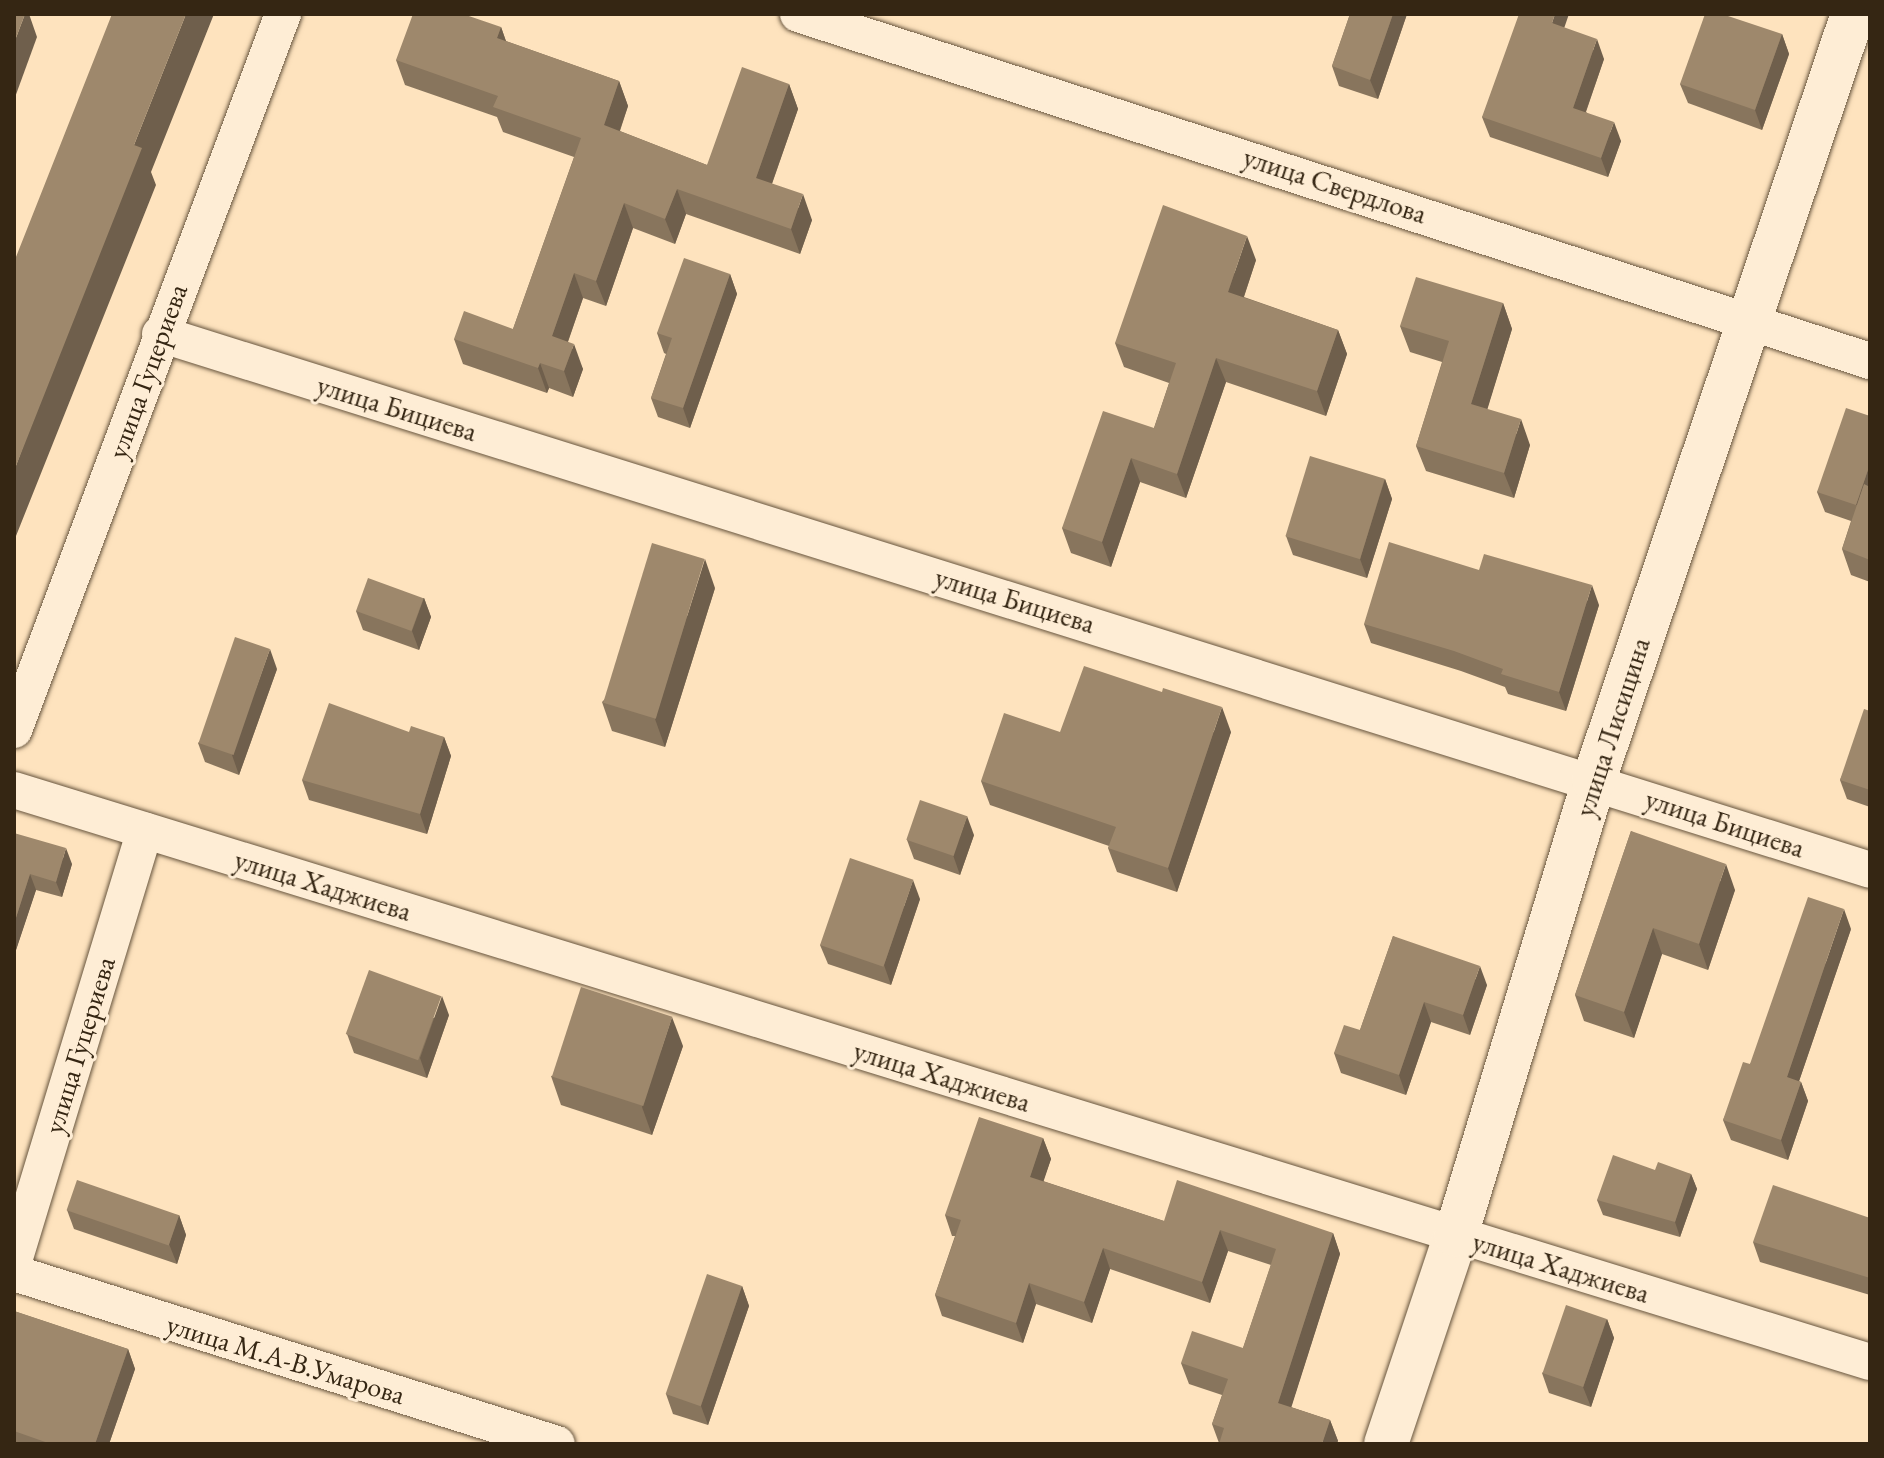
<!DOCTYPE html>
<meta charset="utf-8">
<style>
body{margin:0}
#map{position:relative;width:1884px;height:1458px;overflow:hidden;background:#fee3be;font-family:"EB Garamond",serif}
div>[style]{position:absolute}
.roads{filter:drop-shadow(0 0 2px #67553e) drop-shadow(0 0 2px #67553e)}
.street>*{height:36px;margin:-18px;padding:0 18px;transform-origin:18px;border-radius:18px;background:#feedd5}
.secondary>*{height:44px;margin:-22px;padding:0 22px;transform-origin:22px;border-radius:22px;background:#feedd5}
.wall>*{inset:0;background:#88755d}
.shaded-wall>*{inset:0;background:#6f5f4c}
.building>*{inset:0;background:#9e886c;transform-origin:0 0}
span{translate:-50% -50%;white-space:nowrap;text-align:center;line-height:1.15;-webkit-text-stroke:6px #feedd5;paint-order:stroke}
.street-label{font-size:28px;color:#352613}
.frame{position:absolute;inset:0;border:16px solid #352613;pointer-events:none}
</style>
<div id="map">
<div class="roads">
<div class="street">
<div style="left:798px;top:14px;width:1127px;rotate:17.94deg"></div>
<div style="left:160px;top:334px;width:1792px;rotate:17.4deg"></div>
<div style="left:14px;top:730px;width:765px;rotate:-69.41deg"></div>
<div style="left:14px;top:790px;width:1942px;rotate:17.13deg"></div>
<div style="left:14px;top:1261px;width:450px;rotate:-73.1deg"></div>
<div style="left:14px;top:1273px;width:569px;rotate:17.48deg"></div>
</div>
<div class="secondary">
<div style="left:1386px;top:1444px;width:220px;rotate:-71.5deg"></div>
<div style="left:1456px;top:1235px;width:475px;rotate:-73.1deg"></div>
<div style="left:1594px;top:780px;width:809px;rotate:-71.32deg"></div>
</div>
</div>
<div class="wall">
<div style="clip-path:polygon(1350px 14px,1407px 14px,1378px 99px,1339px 86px,1332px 66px)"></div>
<div style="clip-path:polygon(501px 27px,506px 41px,619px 81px,628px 106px,620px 131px,707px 165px,789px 84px,798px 109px,772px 184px,812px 220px,800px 254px,686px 214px,675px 244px,633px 228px,606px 306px,583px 298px,568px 342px,583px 369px,573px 397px,549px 388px,547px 393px,463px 364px,454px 339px,513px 329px,574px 157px,503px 132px,497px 117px,405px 85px,396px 60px)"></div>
<div style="clip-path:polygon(1564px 28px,1604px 59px,1586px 112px,1621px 141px,1608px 177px,1490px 137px,1482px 117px)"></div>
<div style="clip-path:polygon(1782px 34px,1789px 54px,1762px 130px,1688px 103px,1680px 84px)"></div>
<div style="clip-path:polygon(1256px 260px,1244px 297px,1338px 330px,1347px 354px,1326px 416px,1226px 382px,1186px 498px,1140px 482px,1111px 567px,1071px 553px,1062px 528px,1154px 428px,1169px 383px,1124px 367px,1115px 343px)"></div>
<div style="clip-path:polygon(730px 274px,737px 294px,690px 428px,658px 417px,651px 398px,666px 354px,664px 353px,657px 333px)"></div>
<div style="clip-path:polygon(1503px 303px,1512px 329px,1487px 409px,1530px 445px,1514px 498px,1426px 471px,1416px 446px,1442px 362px,1410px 352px,1400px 326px)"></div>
<div style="clip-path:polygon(1870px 416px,1870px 582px,1851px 575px,1842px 549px,1851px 521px,1825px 512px,1817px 492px)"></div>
<div style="clip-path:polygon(1385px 479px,1392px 499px,1367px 578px,1293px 555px,1286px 536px)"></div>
<div style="clip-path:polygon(1479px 570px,1599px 605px,1566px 711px,1508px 694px,1505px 687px,1461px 671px,1371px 643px,1364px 624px)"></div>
<div style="clip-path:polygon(715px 588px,665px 747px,612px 731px,602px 702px)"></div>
<div style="clip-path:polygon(424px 598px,431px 617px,419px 650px,363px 630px,356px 611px)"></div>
<div style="clip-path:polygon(277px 669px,239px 775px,205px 762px,198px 743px)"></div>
<div style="clip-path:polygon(1870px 711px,1870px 807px,1847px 799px,1840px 780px)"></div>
<div style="clip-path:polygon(409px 732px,444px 737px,451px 756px,427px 834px,309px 800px,302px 780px)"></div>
<div style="clip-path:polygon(1060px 732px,1231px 732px,1177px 892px,1117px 872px,1108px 848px,1109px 846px,990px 805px,981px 781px)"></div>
<div style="clip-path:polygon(1631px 831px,1735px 890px,1708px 970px,1662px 954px,1634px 1038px,1584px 1021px,1575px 995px)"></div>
<div style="clip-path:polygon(14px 833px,72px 864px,62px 897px,36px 890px,14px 956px)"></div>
<div style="clip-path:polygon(974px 835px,960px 875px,914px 859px,907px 840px)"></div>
<div style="clip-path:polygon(920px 899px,891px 985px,828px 964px,820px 945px)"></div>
<div style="clip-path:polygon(1851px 929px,1799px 1081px,1801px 1082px,1808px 1101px,1788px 1160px,1731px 1140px,1723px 1120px,1750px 1064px)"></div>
<div style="clip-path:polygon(1393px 936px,1487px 985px,1470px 1035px,1431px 1022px,1406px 1095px,1341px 1073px,1334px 1053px,1360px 1030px)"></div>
<div style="clip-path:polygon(449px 1015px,427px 1078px,354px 1053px,347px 1034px)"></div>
<div style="clip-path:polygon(683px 1046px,652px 1135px,561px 1105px,551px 1076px)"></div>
<div style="clip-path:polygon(1043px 1138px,1051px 1159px,1043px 1181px,1164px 1221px,1333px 1233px,1340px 1254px,1291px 1407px,1330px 1420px,1338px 1441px,1219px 1443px,1212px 1424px,1222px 1395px,1189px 1384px,1181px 1363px,1243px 1348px,1271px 1265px,1228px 1251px,1210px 1303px,1110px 1269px,1092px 1323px,1036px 1304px,1023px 1343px,942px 1316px,935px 1295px,955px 1236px,952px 1236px,945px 1215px)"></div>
<div style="clip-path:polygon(1655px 1170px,1691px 1174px,1697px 1189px,1680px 1237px,1603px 1215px,1597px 1200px)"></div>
<div style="clip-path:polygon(67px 1210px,179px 1215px,186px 1235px,177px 1264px,74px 1229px)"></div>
<div style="clip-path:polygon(1870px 1218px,1870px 1295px,1760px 1262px,1753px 1242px)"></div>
<div style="clip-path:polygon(742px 1286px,749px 1306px,708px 1425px,673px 1414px,666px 1394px)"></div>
<div style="clip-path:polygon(14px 1311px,128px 1349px,135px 1369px,109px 1444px,14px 1444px)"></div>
<div style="clip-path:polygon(1607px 1319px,1614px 1338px,1591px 1407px,1549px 1393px,1542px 1373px)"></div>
</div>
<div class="shaded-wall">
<div style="clip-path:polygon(25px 14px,29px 14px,37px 37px,14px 100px,14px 43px)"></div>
<div style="clip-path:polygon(186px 14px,214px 14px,151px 172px,156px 185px,14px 541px,14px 471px,134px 145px)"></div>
<div style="clip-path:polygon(1393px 14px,1407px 14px,1378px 99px,1370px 80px)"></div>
<div style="clip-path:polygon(1555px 14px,1569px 14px,1559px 43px,1552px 23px)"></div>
<div style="clip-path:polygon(501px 27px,510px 53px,497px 38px)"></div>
<div style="clip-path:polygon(1782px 34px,1789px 54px,1762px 130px,1755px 110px)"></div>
<div style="clip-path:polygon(1597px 39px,1604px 59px,1580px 128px,1573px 108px)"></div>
<div style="clip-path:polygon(619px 81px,628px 106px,613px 150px,604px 125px)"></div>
<div style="clip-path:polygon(789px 84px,798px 109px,765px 203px,756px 178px)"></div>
<div style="clip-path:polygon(1614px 122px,1621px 141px,1608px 177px,1601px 158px)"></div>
<div style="clip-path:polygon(677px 189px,686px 214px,675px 244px,665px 219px)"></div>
<div style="clip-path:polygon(803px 194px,812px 220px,800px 254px,791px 229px)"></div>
<div style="clip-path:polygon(624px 203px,633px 228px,606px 306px,596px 281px)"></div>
<div style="clip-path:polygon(1247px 236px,1256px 260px,1237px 317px,1228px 292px)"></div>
<div style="clip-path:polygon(574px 273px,583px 298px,561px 361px,552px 336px)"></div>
<div style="clip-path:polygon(730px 274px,737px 294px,690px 428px,683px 408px)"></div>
<div style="clip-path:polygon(1503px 303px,1512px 329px,1481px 430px,1471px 404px)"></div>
<div style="clip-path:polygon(1338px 330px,1347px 354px,1326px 416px,1317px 391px)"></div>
<div style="clip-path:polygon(574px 344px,583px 369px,573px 397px,564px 371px)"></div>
<div style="clip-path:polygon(1216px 358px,1226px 382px,1186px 498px,1177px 474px)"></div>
<div style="clip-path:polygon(540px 363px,549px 388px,547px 393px,538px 368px)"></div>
<div style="clip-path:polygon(1521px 419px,1530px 445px,1514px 498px,1504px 473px)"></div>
<div style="clip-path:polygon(1131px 458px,1140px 482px,1111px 567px,1102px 542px)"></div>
<div style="clip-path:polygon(1870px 464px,1870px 505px,1856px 505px)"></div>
<div style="clip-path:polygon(1385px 479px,1392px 499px,1367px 578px,1360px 559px)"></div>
<div style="clip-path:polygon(705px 559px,715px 588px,665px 747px,655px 719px)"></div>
<div style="clip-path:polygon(1592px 585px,1599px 605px,1566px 711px,1559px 692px)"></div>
<div style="clip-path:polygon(424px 598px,431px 617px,419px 650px,412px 631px)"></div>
<div style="clip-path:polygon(270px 649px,277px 669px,239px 775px,232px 755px)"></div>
<div style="clip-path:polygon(1222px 707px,1231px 732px,1177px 892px,1168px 868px)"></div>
<div style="clip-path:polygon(444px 737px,451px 756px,427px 834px,420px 814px)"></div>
<div style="clip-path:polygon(967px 816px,974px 835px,960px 875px,953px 855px)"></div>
<div style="clip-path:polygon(66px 848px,72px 864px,62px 897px,56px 882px)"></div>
<div style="clip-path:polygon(1726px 864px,1735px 890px,1708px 970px,1699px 944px)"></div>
<div style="clip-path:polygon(30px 874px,36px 890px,14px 956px,14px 924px)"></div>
<div style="clip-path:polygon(913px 880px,920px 899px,891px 985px,884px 965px)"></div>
<div style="clip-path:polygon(1844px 909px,1851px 929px,1794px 1096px,1787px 1077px)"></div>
<div style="clip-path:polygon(1653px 928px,1662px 954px,1634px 1038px,1624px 1012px)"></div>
<div style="clip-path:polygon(1480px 966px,1487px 985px,1470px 1035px,1463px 1015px)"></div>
<div style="clip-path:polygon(442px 996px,449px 1015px,427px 1078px,420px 1058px)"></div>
<div style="clip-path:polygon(1424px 1002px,1431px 1022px,1406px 1095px,1399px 1075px)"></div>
<div style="clip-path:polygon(672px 1017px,683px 1046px,652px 1135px,642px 1107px)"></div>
<div style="clip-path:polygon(1801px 1082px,1808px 1101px,1788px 1160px,1781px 1140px)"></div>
<div style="clip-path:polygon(1043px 1138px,1051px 1159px,1038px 1198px,1030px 1177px)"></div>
<div style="clip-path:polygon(1691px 1174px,1697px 1189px,1680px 1237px,1675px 1222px)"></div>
<div style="clip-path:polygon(179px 1215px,186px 1235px,177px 1264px,169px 1244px)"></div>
<div style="clip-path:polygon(1220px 1230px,1228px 1251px,1210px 1303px,1202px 1282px)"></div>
<div style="clip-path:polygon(1333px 1233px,1340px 1254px,1286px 1424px,1278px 1403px)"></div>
<div style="clip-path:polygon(1103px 1248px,1110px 1269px,1092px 1323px,1084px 1302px)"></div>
<div style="clip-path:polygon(1029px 1283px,1036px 1304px,1023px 1343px,1016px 1323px)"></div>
<div style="clip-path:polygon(742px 1286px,749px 1306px,708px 1425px,701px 1406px)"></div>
<div style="clip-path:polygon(1607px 1319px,1614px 1338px,1591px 1407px,1583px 1387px)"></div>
<div style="clip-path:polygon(128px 1349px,135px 1369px,109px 1444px,95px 1444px)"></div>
<div style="clip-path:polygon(1330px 1420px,1338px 1441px,1337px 1444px,1322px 1444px)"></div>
</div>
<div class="building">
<div style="clip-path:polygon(14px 14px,25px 14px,14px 43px)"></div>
<div style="clip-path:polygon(112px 14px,186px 14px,134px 145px,142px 148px,14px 471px,14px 262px)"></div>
<div style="clip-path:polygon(413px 14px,463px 14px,501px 27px,497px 38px,619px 81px,604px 125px,707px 165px,742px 67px,789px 84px,756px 178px,803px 194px,791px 229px,677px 189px,665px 219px,624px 203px,596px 281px,574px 273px,552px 336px,574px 344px,564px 371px,540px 363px,538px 368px,454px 339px,464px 311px,513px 329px,581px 138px,493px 107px,498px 96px,396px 60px)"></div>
<div style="clip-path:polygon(1350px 14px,1393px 14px,1370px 80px,1332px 66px)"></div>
<div style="clip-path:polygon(1519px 14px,1555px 14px,1552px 23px,1597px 39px,1573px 108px,1614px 122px,1601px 158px,1482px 117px)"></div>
<div style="clip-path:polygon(1705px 14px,1722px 14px,1782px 34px,1755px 110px,1680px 84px)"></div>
<div style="clip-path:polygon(1163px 205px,1247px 236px,1228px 292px,1338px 330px,1317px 391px,1216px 358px,1177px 474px,1131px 458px,1102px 542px,1062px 528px,1103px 411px,1154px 428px,1176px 363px,1115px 343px)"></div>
<div style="clip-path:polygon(684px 258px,730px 274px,683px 408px,651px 398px,672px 338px,657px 333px)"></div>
<div style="clip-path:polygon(1416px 277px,1503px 303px,1471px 404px,1521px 419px,1504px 473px,1416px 446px,1449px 341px,1400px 326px)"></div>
<div style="clip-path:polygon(1846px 408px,1870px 416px,1870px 464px,1856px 505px,1817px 492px)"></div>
<div style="left:1310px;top:456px;width:78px;height:84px;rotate:17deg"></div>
<div style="clip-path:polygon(1864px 484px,1870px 487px,1870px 560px,1842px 549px)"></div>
<div style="clip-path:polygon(1389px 542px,1479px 570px,1484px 554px,1592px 585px,1559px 692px,1501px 674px,1503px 669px,1454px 651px,1364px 624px)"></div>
<div style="left:652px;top:543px;width:55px;height:167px;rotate:17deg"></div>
<div style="left:368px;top:578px;width:59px;height:35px;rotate:20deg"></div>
<div style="left:235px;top:637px;width:37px;height:112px;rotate:19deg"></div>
<div style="clip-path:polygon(1084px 666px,1162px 692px,1163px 688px,1222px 707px,1168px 868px,1108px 848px,1116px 827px,981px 781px,1004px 713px,1060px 732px)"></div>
<div style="clip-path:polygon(329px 703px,409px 732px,411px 726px,444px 737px,420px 814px,302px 780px)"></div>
<div style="clip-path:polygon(1864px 709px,1870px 711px,1870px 790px,1840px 780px)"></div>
<div style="left:920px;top:800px;width:50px;height:42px;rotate:19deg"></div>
<div style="clip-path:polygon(1631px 831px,1726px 864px,1699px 944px,1653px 928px,1624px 1012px,1575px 995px)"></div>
<div style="clip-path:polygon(14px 833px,66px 848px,56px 882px,30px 874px,14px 924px)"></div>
<div style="left:850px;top:858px;width:67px;height:92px;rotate:19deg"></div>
<div style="clip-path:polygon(1808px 897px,1844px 909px,1787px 1077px,1801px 1082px,1781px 1140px,1723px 1120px,1743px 1062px,1750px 1064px)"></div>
<div style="clip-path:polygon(1393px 936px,1480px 966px,1463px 1015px,1424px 1002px,1399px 1075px,1334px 1053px,1344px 1025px,1360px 1030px)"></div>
<div style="left:369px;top:970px;width:77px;height:68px;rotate:20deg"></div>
<div style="left:581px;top:987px;width:96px;height:94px;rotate:18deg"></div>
<div style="clip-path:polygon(979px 1117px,1043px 1138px,1030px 1177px,1164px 1221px,1177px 1180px,1333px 1233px,1278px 1403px,1330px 1420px,1322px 1444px,1219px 1444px,1224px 1428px,1212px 1424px,1228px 1379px,1181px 1363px,1192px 1331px,1243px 1348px,1276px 1249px,1220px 1230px,1202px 1282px,1103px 1248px,1084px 1302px,1029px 1283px,1016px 1323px,935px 1295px,961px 1220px,945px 1215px)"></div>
<div style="clip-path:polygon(1613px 1155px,1655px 1170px,1658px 1162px,1691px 1174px,1675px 1222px,1597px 1200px)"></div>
<div style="left:77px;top:1180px;width:108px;height:32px;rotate:19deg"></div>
<div style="clip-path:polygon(1773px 1185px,1870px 1218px,1870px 1278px,1753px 1242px)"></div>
<div style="left:707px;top:1274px;width:37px;height:127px;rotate:19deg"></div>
<div style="left:1566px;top:1305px;width:43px;height:72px;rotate:19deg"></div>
<div style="clip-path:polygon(14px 1311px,128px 1349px,95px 1444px,51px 1444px,14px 1431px)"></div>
</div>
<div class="street-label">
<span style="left:1335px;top:185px;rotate:18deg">улица Свердлова</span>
<span style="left:147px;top:371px;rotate:-70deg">улица Гуцериева</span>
<span style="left:397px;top:408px;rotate:17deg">улица Бициева</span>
<span style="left:1015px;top:600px;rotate:17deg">улица Бициева</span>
<span style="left:1612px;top:727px;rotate:-72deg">улица Лисицина</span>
<span style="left:1725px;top:823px;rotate:18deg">улица Бициева</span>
<span style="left:323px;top:885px;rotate:17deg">улица Хаджиева</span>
<span style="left:79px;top:1045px;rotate:-73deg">улица Гуцериева</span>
<span style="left:942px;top:1076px;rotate:17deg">улица Хаджиева</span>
<span style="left:1561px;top:1267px;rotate:17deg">улица Хаджиева</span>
<span style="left:286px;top:1359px;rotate:17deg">улица М.А-В.Умарова</span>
</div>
<div class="frame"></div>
</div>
